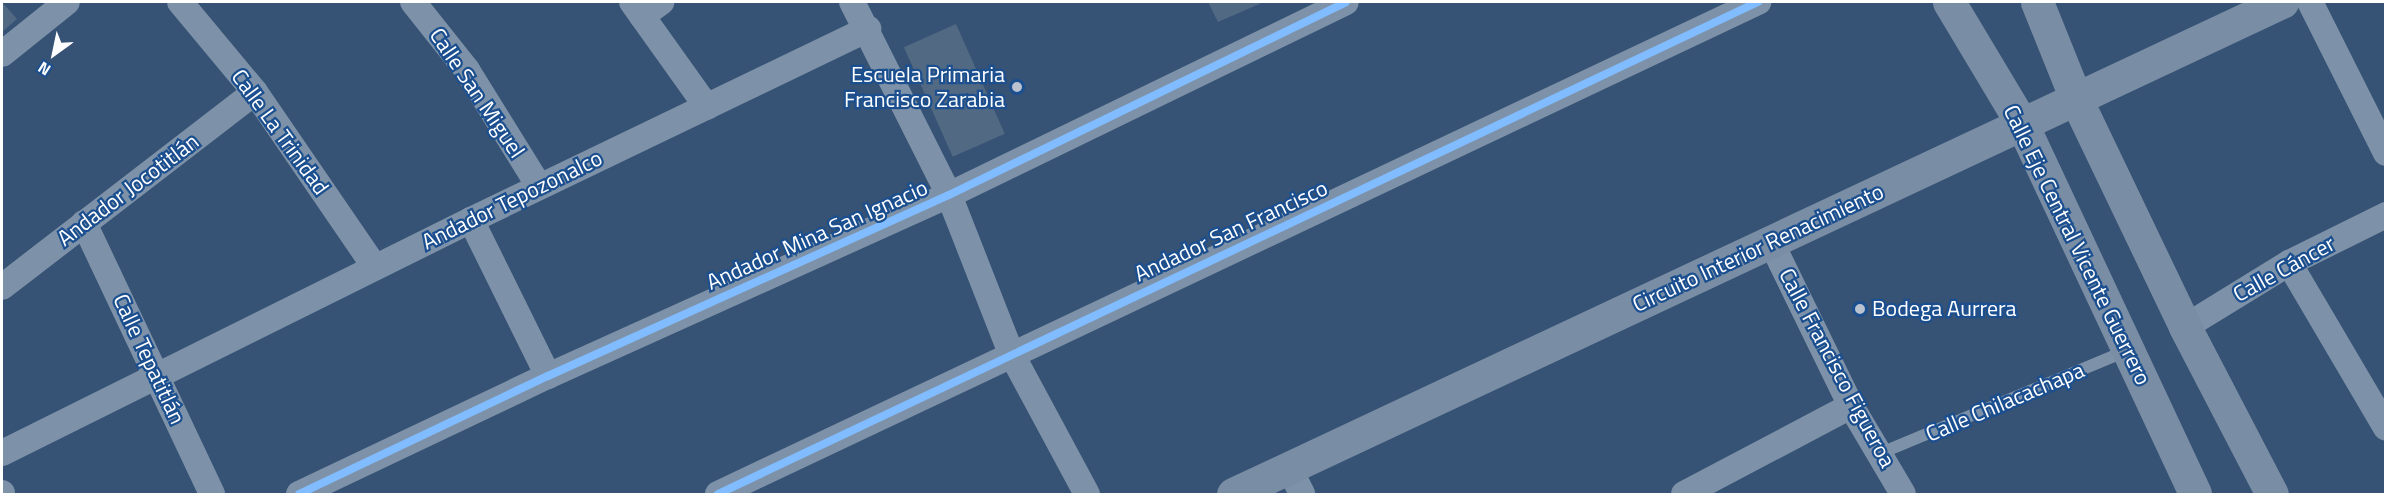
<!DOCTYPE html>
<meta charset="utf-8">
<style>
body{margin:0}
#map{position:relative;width:2387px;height:496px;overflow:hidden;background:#365274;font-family:"Titillium Web",sans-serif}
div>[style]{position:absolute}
.building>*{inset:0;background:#526984;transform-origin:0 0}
.service>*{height:12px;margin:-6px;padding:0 6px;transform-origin:6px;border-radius:6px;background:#7d92a8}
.minor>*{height:26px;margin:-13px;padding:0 13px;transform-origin:13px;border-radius:13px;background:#7d92a8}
.secondary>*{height:33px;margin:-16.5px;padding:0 16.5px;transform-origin:16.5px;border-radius:16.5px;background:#798da4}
.cycleway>*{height:8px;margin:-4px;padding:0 4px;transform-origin:4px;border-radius:4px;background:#80bcff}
.dots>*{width:16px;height:16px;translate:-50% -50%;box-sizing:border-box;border:3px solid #1b4f8f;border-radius:50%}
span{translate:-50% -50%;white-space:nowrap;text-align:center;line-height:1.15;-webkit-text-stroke:4.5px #1b4f8f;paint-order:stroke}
.poi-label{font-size:22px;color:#fff}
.right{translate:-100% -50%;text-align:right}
.left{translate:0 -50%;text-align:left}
.street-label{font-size:22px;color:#fff}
.frame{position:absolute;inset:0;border:3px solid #fff;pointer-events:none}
.north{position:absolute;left:24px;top:24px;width:60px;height:60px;-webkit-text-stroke:4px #1b4f8f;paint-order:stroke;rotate:213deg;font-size:16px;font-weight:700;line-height:24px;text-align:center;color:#fff}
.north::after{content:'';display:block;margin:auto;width:21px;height:27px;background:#fff;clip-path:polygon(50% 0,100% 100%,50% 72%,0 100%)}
</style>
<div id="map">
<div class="building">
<div style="clip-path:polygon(2px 2px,17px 19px,2px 32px)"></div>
<div style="clip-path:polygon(1208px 2px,1264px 2px,1218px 22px)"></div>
<div style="left:956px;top:24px;width:120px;height:57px;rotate:66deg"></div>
</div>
<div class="service">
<div style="left:1881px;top:453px;width:265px;rotate:-22.6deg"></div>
</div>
<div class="minor">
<div style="left:180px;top:2px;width:117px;rotate:50.2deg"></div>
<div style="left:255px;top:92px;width:212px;rotate:55.6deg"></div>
<div style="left:413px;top:2px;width:87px;rotate:51.5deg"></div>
<div style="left:467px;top:70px;width:137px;rotate:58.2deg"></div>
<div style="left:632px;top:2px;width:129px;rotate:54.5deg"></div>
<div style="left:852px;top:2px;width:216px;rotate:63.3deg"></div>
<div style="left:949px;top:195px;width:170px;rotate:68.6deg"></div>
<div style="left:1011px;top:353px;width:160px;rotate:61.7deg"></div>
<div style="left:2310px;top:2px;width:169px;rotate:63.3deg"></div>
<div style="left:642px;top:16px;width:24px;rotate:-36deg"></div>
<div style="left:2px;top:54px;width:83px;rotate:-38.7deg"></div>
<div style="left:471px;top:220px;width:174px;rotate:63.7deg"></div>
<div style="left:84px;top:223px;width:300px;rotate:64.7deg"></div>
<div style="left:1771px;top:242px;width:182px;rotate:64deg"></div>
<div style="left:1851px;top:406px;width:102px;rotate:59.4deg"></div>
<div style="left:2289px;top:263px;width:191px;rotate:59.5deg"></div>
<div style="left:2px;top:287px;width:319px;rotate:-37.6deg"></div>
<div style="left:2185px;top:327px;width:122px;rotate:-31.6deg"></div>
<div style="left:2289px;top:263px;width:108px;rotate:-26.3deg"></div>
<div style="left:2px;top:453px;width:524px;rotate:-26.42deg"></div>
<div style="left:471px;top:220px;width:441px;rotate:-25.7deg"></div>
<div style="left:1289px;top:468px;width:29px;rotate:63deg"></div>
<div style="left:2px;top:493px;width:1px;rotate:90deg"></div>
<div style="left:299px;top:494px;width:276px;rotate:-25.4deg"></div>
<div style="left:548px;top:376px;width:440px;rotate:-24.3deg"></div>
<div style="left:949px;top:195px;width:441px;rotate:-25.9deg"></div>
<div style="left:718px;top:494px;width:1151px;rotate:-25.32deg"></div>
<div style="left:1684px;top:494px;width:189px;rotate:-27.8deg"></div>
</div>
<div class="secondary">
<div style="left:1949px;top:2px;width:142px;rotate:59.1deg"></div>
<div style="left:2022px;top:124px;width:408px;rotate:64.9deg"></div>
<div style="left:2037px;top:2px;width:105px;rotate:68.1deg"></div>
<div style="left:2076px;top:99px;width:253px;rotate:64.4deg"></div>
<div style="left:2185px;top:327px;width:188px;rotate:62.5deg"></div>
<div style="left:1233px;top:494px;width:1159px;rotate:-25.13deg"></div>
</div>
<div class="cycleway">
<div style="left:299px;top:494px;width:276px;rotate:-25.4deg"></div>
<div style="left:548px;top:376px;width:440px;rotate:-24.3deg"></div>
<div style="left:949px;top:195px;width:441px;rotate:-25.9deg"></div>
<div style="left:718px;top:494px;width:1151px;rotate:-25.32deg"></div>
</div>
<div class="dots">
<div style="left:1017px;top:87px;background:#b9c2ce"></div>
<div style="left:1860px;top:309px;background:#b9c2ce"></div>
</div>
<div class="poi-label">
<span class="right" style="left:1005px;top:87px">Escuela Primaria<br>Francisco Zarabia</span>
<span class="left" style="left:1872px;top:309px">Bodega Aurrera</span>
</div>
<div class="street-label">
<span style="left:477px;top:93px;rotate:56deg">Calle San Miguel</span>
<span style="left:280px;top:132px;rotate:54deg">Calle La Trinidad</span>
<span style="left:128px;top:190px;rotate:-37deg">Andador Jocotitlán</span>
<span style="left:512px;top:200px;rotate:-26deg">Andador Tepozonalco</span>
<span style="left:1231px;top:231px;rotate:-25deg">Andador San Francisco</span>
<span style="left:817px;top:235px;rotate:-24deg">Andador Mina San Ignacio</span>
<span style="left:2077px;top:245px;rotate:64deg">Calle Eje Central Vicente Guerrero</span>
<span style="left:1758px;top:248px;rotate:-25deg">Circuito Interior Renacimiento</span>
<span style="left:2284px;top:269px;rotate:-29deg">Calle Cáncer</span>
<span style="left:149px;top:359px;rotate:65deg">Calle Tepatitlán</span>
<span style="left:1837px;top:368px;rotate:62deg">Calle Francisco Figueroa</span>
<span style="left:2005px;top:402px;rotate:-23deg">Calle Chilacachapa</span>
</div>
<div class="frame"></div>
<div class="north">N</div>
</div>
